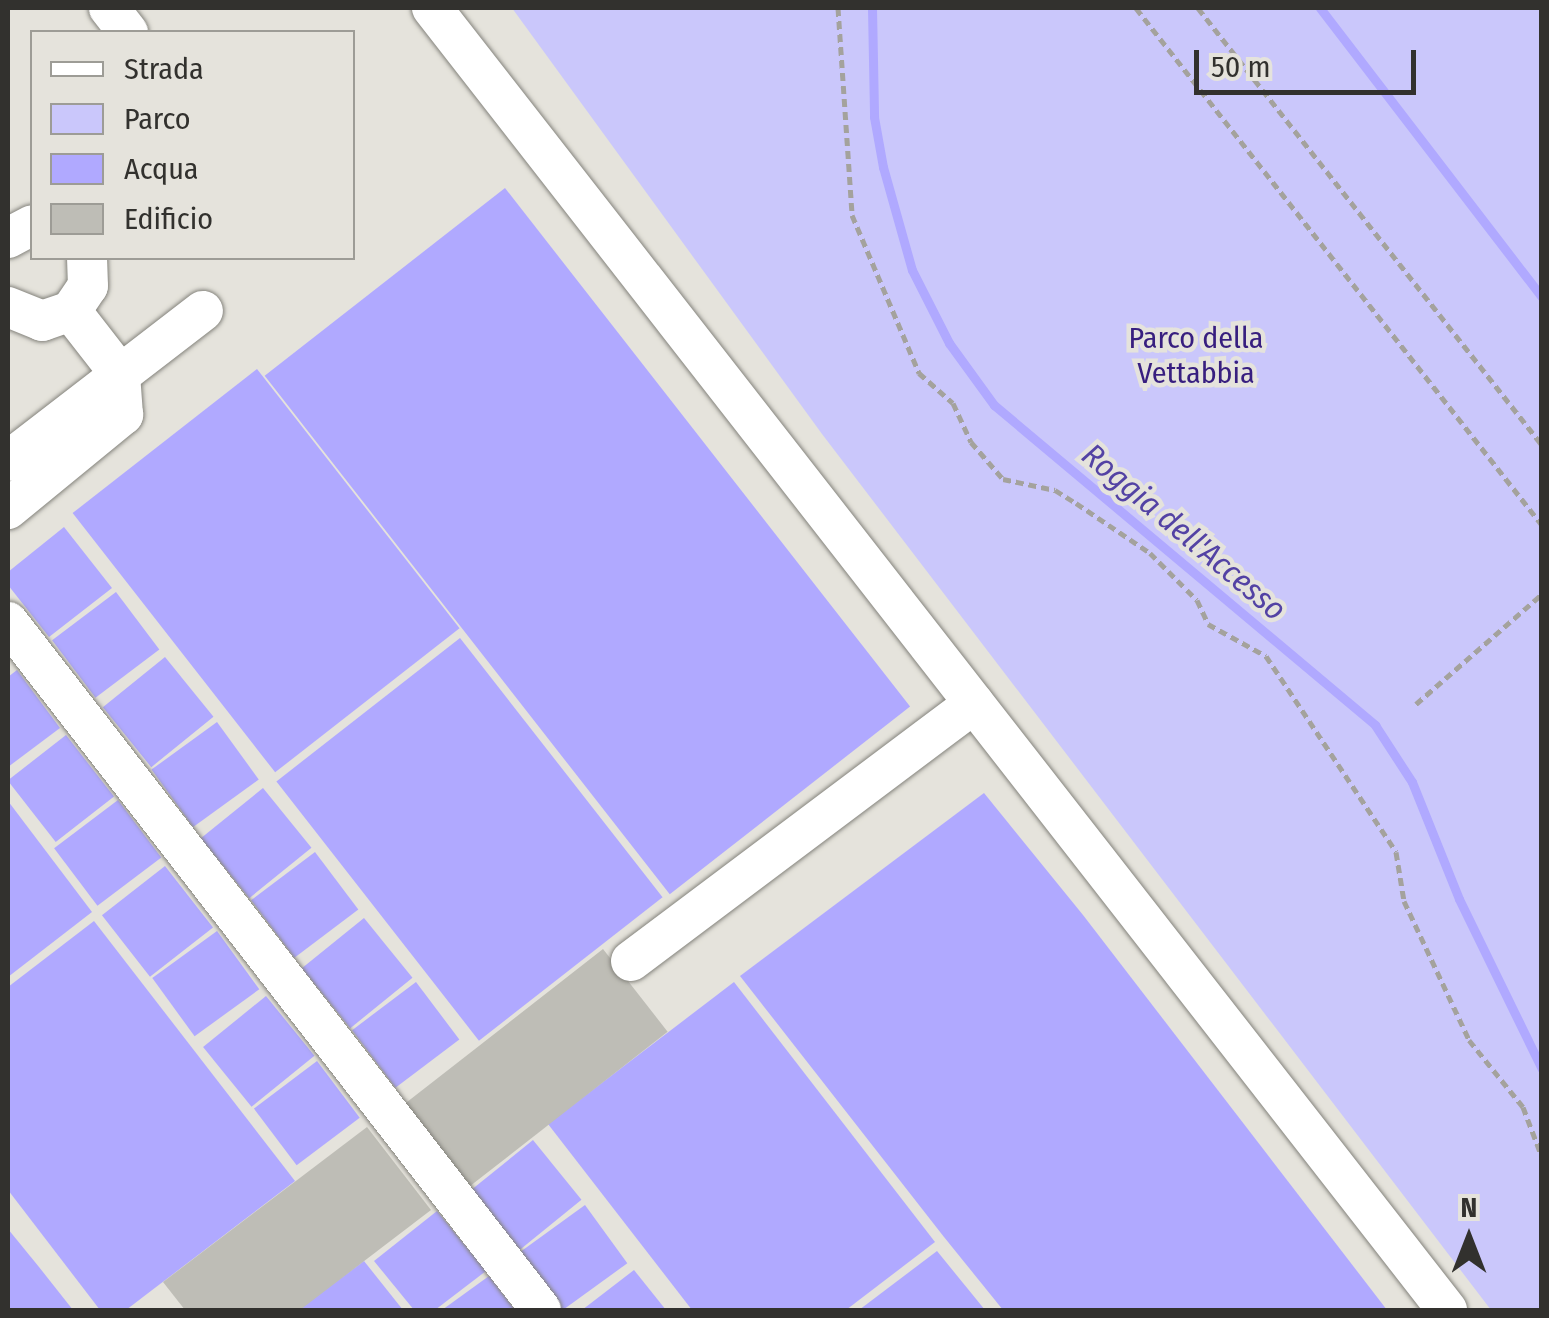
<!DOCTYPE html>
<style>
body{margin:0}
#map{position:relative;width:1549px;height:1318px;overflow:hidden;background:#e5e3dc;font-family:"Fira Sans Condensed",sans-serif}
div>[style]{position:absolute}
.green>*{inset:0;background:#cac7fb}
.water>*{inset:0;background:#b0a9ff;transform-origin:0 0}
.stream>*{height:9px;margin:-4.5px;padding:0 4.5px;transform-origin:4.5px;border-radius:4.5px;background:#b0a9ff}
.building>*{inset:0;background:#bebdb6;transform-origin:0 0}
.path>*{height:5px;margin-top:-2.5px;transform-origin:0;background:repeating-linear-gradient(90deg,#a4a29d 0 8px,transparent 0 13px)}
.roads{filter:drop-shadow(0 0 2px #84837c) drop-shadow(0 0 2px #84837c)}
.minor>*{height:40px;margin:-20px;padding:0 20px;transform-origin:20px;border-radius:20px;background:#fff}
span{translate:-50% -50%;white-space:nowrap;text-align:center;line-height:1.15;-webkit-text-stroke:9px #e5e3dc;paint-order:stroke}
.park-label{font-size:30px;color:#371e7f}
.water-label{font-size:32px;color:#5342a4;font-style:italic}
.frame{position:absolute;inset:0;border:10px solid #32312e;pointer-events:none}
.legend{position:absolute;left:30px;top:30px;width:325px;height:230px;box-sizing:border-box;background:#e5e3dc;border:2px solid #9d9c96;margin:0;padding:12px 18px;list-style:none;font-size:30px;color:#32312e}
.legend li{display:flex;align-items:center;gap:20px;height:50px}
.legend b{width:50px;border:2px solid #9d9c96}
.north{position:absolute;left:1419px;top:1188px;width:100px;height:100px;-webkit-text-stroke:8px #e5e3dc;paint-order:stroke;rotate:0deg;font-size:28px;font-weight:700;line-height:40px;text-align:center;color:#32312e}
.north::after{content:'';display:block;margin:auto;width:35px;height:45px;background:#32312e;clip-path:polygon(50% 0,100% 100%,50% 72%,0 100%)}
.scale{position:absolute;left:1194px;top:50px;width:222px;height:45px;box-sizing:border-box;border:5px solid #32312e;border-top:0;padding-left:12px;font-size:30px;line-height:35px;white-space:nowrap;color:#32312e;-webkit-text-stroke:8px #e5e3dc;paint-order:stroke}
</style>
<div id="map">
<div class="green">
<div style="clip-path:polygon(512px 8px,1541px 8px,1541px 1310px,1491px 1310px,822px 434px)"></div>
</div>
<div class="water">
<div style="left:505px;top:188px;width:658px;height:305px;rotate:52deg"></div>
<div style="left:257px;top:369px;width:329px;height:234px;rotate:52deg"></div>
<div style="clip-path:polygon(64px 527px,112px 588px,49px 637px,8px 585px,8px 572px)"></div>
<div style="left:116px;top:592px;width:72px;height:80px;rotate:53deg"></div>
<div style="left:460px;top:638px;width:329px;height:233px;rotate:52deg"></div>
<div style="left:165px;top:657px;width:77px;height:80px;rotate:51deg"></div>
<div style="clip-path:polygon(17px 670px,60px 728px,8px 767px,8px 677px)"></div>
<div style="left:217px;top:722px;width:71px;height:81px;rotate:54deg"></div>
<div style="left:66px;top:735px;width:78px;height:74px;rotate:52deg"></div>
<div style="left:263px;top:788px;width:77px;height:80px;rotate:51deg"></div>
<div style="clip-path:polygon(984px 793px,1083px 915px,1387px 1310px,1003px 1310px,944px 1237px,740px 976px)"></div>
<div style="left:118px;top:800px;width:72px;height:80px;rotate:53deg"></div>
<div style="clip-path:polygon(8px 801px,92px 912px,8px 977px)"></div>
<div style="left:315px;top:852px;width:72px;height:80px;rotate:53deg"></div>
<div style="left:165px;top:866px;width:78px;height:80px;rotate:52deg"></div>
<div style="left:364px;top:918px;width:77px;height:80px;rotate:51deg"></div>
<div style="clip-path:polygon(94px 921px,295px 1181px,126px 1310px,100px 1310px,8px 1190px,8px 987px)"></div>
<div style="left:217px;top:931px;width:72px;height:80px;rotate:54deg"></div>
<div style="left:416px;top:982px;width:72px;height:80px;rotate:53deg"></div>
<div style="clip-path:polygon(734px 982px,935px 1242px,846px 1310px,692px 1310px,548px 1124px)"></div>
<div style="left:266px;top:996px;width:77px;height:81px;rotate:51deg"></div>
<div style="left:317px;top:1061px;width:71px;height:79px;rotate:53deg"></div>
<div style="left:533px;top:1140px;width:77px;height:80px;rotate:51deg"></div>
<div style="left:585px;top:1205px;width:72px;height:81px;rotate:54deg"></div>
<div style="clip-path:polygon(437px 1211px,486px 1271px,435px 1310px,414px 1310px,374px 1261px)"></div>
<div style="clip-path:polygon(8px 1229px,39px 1267px,73px 1310px,8px 1310px)"></div>
<div style="clip-path:polygon(937px 1251px,985px 1310px,859px 1310px)"></div>
<div style="clip-path:polygon(364px 1261px,403px 1310px,298px 1310px)"></div>
<div style="clip-path:polygon(634px 1270px,666px 1310px,582px 1310px)"></div>
<div style="clip-path:polygon(489px 1276px,515px 1310px,442px 1310px)"></div>
</div>
<div class="stream">
<div style="left:872px;top:8px;width:109px;rotate:88.9deg"></div>
<div style="left:874px;top:117px;width:51px;rotate:79.8deg"></div>
<div style="left:883px;top:167px;width:107px;rotate:74.3deg"></div>
<div style="left:912px;top:270px;width:82px;rotate:63.1deg"></div>
<div style="left:949px;top:343px;width:77px;rotate:54deg"></div>
<div style="left:994px;top:405px;width:498px;rotate:40deg"></div>
<div style="left:1375px;top:725px;width:68px;rotate:57deg"></div>
<div style="left:1412px;top:782px;width:126px;rotate:68.1deg"></div>
<div style="left:1459px;top:899px;width:189px;rotate:64deg"></div>
<div style="left:1320px;top:8px;width:364px;rotate:52.5deg"></div>
</div>
<div class="building">
<div style="left:603px;top:949px;width:105px;height:256px;rotate:52deg"></div>
<div style="clip-path:polygon(367px 1127px,431px 1210px,300px 1310px,185px 1310px,163px 1282px)"></div>
</div>
<div class="path">
<div style="left:838px;top:8px;width:207px;rotate:86.1deg"></div>
<div style="left:852px;top:215px;width:172px;rotate:67deg"></div>
<div style="left:919px;top:373px;width:45px;rotate:41.4deg"></div>
<div style="left:953px;top:403px;width:43px;rotate:65.2deg"></div>
<div style="left:971px;top:442px;width:49px;rotate:49.1deg"></div>
<div style="left:1003px;top:479px;width:53px;rotate:11.9deg"></div>
<div style="left:1055px;top:490px;width:25px;rotate:32deg"></div>
<div style="left:1076px;top:503px;width:89px;rotate:34deg"></div>
<div style="left:1150px;top:553px;width:66px;rotate:45deg"></div>
<div style="left:1197px;top:600px;width:26px;rotate:65deg"></div>
<div style="left:1208px;top:624px;width:66px;rotate:28.9deg"></div>
<div style="left:1266px;top:656px;width:235px;rotate:56.4deg"></div>
<div style="left:1396px;top:852px;width:50px;rotate:80.7deg"></div>
<div style="left:1404px;top:901px;width:153px;rotate:64.9deg"></div>
<div style="left:1469px;top:1040px;width:86px;rotate:51.1deg"></div>
<div style="left:1523px;top:1107px;width:53px;rotate:69.2deg"></div>
<div style="left:1136px;top:8px;width:657px;rotate:51.86deg"></div>
<div style="left:1198px;top:8px;width:556px;rotate:51.79deg"></div>
<div style="left:1416px;top:704px;width:167px;rotate:-41.1deg"></div>
</div>
<div class="roads">
<div class="minor">
<div style="left:109px;top:8px;width:31px;rotate:52deg"></div>
<div style="left:432px;top:8px;width:1651px;rotate:52.06deg"></div>
<div style="left:8px;top:238px;width:27px;rotate:-28deg"></div>
<div style="left:8px;top:307px;width:37px;rotate:22deg"></div>
<div style="left:42px;top:321px;width:31px;rotate:-19deg"></div>
<div style="left:71px;top:311px;width:30px;rotate:-56deg"></div>
<div style="left:88px;top:286px;width:28px;rotate:-92deg"></div>
<div style="left:8px;top:461px;width:246px;rotate:-37.6deg"></div>
<div style="left:8px;top:509px;width:149px;rotate:-39.3deg"></div>
<div style="left:123px;top:415px;width:41px;rotate:-94.2deg"></div>
<div style="left:120px;top:374px;width:80px;rotate:-127.9deg"></div>
<div style="left:8px;top:622px;width:870px;rotate:52.23deg"></div>
<div style="left:631px;top:961px;width:429px;rotate:-36.9deg"></div>
</div>
</div>
<div class="park-label">
<span style="left:1196px;top:355px">Parco della<br>Vettabbia</span>
</div>
<div class="water-label">
<span style="left:1184px;top:532px;rotate:40deg">Roggia dell'Accesso</span>
</div>
<div class="frame"></div>
<ul class="legend">
<li><b style="height:12px;background:#fff"></b>Strada</li>
<li><b style="height:28px;background:#cac7fb"></b>Parco</li>
<li><b style="height:28px;background:#b0a9ff"></b>Acqua</li>
<li><b style="height:28px;background:#bebdb6"></b>Edificio</li>
</ul>
<div class="north">N</div>
<div class="scale">50 m</div>
</div>
